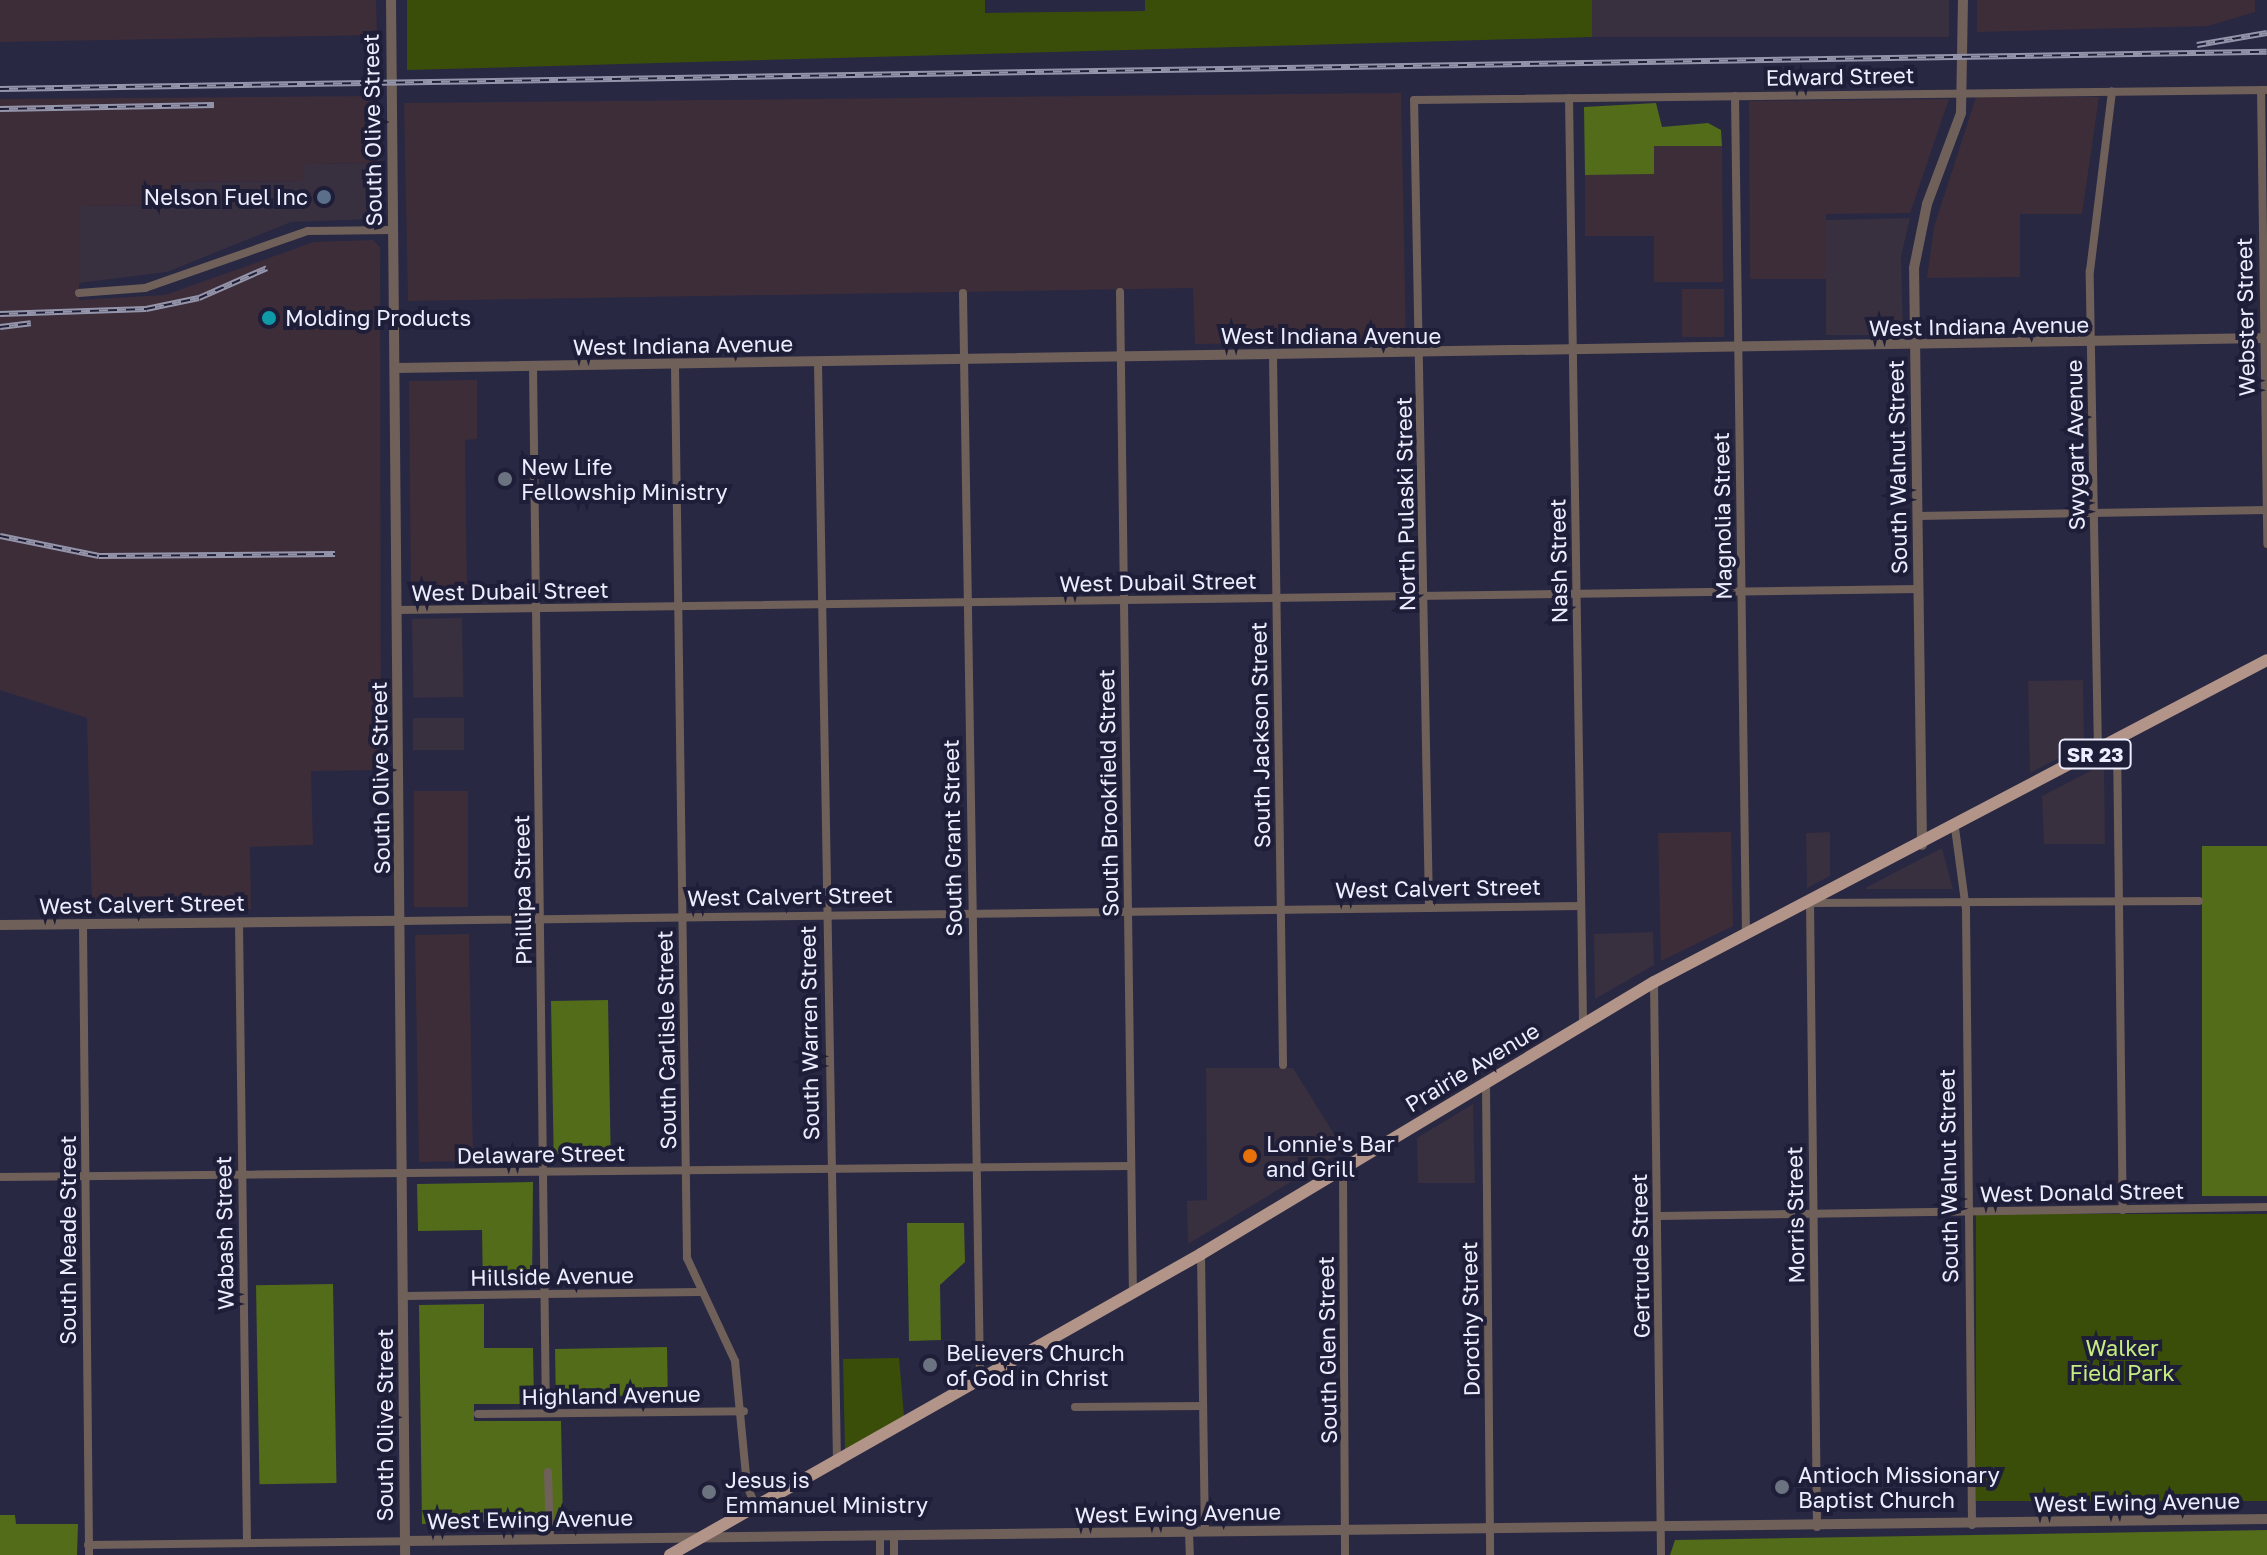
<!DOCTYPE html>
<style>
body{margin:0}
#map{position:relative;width:2267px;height:1555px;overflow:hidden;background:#282843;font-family:"Golos Text",sans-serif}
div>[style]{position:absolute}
.commercial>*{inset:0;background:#382f3f;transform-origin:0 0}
.industrial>*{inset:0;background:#3d2d39;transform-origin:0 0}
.green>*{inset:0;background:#3a4e0a;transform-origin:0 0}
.forest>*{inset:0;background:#526c19;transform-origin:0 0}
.minor>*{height:8px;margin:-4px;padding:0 4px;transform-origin:4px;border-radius:4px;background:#70605a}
.tertiary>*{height:10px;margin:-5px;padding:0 5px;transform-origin:5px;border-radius:5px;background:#70605a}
.primary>*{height:12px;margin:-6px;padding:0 6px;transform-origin:6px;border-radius:6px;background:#b39488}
.rail>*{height:6px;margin-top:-3px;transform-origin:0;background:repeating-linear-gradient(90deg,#1f1e39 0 9px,#9495ab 0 18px);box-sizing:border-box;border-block:2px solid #9495ab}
.dots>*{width:22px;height:22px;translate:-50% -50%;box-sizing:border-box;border:4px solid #1f1e39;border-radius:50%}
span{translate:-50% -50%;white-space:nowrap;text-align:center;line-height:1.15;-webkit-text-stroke:8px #1f1e39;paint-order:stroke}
.shield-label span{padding:2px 6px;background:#1f1e39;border:2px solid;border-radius:6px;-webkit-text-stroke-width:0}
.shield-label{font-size:20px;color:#ecedff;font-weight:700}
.street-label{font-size:22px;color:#ecedff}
.poi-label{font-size:22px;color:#ecedff}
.right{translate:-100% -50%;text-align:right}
.left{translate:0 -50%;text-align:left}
.park-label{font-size:22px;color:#c5ed81}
</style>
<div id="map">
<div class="commercial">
<div style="left:1592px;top:0;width:357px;height:37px"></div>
<div style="clip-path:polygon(380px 163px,374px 219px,291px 222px,167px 272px,79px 283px,79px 206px,173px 205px,173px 182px,304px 181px,304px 164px)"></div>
<div style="clip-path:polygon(1910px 218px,1901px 257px,1903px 335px,1826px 335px,1826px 220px)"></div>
<div style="left:462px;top:618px;width:79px;height:50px;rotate:89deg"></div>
<div style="clip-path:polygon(2083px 680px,2084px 745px,2030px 773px,2028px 681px)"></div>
<div style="left:464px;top:718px;width:32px;height:51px;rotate:90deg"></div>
<div style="clip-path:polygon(2104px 764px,2105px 844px,2044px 844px,2042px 796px)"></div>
<div style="clip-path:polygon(1830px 832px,1830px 876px,1807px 888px,1806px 833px)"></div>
<div style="clip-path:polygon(1942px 848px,1953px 889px,1866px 889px,1867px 887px)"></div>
<div style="clip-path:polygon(1653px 932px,1654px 965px,1595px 999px,1594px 934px)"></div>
<div style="clip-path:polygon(1206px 1068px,1293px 1068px,1344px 1150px,1188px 1244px,1187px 1201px,1207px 1200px)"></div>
<div style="clip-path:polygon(1473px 1104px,1475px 1183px,1418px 1183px,1417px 1138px)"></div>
</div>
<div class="industrial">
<div style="clip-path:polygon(0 0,376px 0,377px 35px,0 42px)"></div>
<div style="clip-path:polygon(1977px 0,2255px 0,2255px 12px,2208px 26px,1977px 32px)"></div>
<div style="clip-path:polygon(1401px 93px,1406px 341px,1195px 344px,1193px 288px,408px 301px,404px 103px)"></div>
<div style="clip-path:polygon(379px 96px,380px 163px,304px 164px,304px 181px,174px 182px,174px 205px,80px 206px,79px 300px,165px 295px,314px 242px,373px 240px,380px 247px,381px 770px,311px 771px,313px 845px,250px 847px,251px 909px,92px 911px,87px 718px,0 690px,0 99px)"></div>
<div style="clip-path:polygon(1976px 97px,2099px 97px,2082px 214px,2020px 214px,2020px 277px,1927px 278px,1934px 227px)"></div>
<div style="clip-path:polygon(1949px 99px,1910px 213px,1826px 214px,1826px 279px,1750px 279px,1749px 101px)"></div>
<div style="clip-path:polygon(1654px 146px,1722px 146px,1723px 282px,1654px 282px,1654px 236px,1585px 236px,1585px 175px,1653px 174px)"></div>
<div style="left:1682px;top:289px;width:42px;height:48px"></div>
<div style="clip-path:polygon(477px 380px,477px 439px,465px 440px,467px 597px,411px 598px,409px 381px)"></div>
<div style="left:468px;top:791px;width:116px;height:54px;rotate:90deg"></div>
<div style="clip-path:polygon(1731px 832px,1733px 926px,1661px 961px,1658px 833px)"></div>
<div style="left:469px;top:934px;width:227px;height:54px;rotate:89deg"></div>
</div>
<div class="green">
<div style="clip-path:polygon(407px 0,985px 0,985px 13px,1145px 11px,1145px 0,1592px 0,1592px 37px,407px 70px)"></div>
<div style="left:2267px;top:1214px;width:287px;height:291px;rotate:90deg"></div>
<div style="clip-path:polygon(899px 1358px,904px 1416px,845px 1450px,843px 1359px)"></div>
</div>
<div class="forest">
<div style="clip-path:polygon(1656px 103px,1662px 127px,1708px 123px,1721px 130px,1722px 146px,1654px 146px,1654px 174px,1585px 175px,1584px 107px)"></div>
<div style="left:2267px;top:846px;width:350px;height:65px;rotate:90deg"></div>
<div style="left:608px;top:1000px;width:159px;height:57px;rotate:89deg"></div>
<div style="clip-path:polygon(533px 1182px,532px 1288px,483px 1288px,482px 1230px,418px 1231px,417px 1184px)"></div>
<div style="clip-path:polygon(964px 1223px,965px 1262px,940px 1285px,941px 1340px,909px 1341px,907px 1223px)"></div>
<div style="left:333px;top:1284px;width:199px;height:77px;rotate:89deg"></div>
<div style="clip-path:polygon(484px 1304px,484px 1348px,533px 1348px,534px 1404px,474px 1404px,474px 1421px,561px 1421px,563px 1520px,422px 1524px,419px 1305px)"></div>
<div style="left:667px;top:1347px;width:48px;height:112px;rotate:89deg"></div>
<div style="clip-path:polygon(0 1515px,15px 1515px,16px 1524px,78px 1524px,77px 1555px,0 1555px)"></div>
<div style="clip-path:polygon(2267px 1530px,2267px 1555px,1670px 1555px,1675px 1540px)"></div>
</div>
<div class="minor">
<div style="left:2261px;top:90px;width:454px;rotate:89.2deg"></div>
<div style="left:1735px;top:96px;width:839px;rotate:89.25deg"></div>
<div style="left:1569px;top:98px;width:925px;rotate:89.13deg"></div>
<div style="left:1120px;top:292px;width:1001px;rotate:89.26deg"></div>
<div style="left:79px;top:293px;width:66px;rotate:-4.3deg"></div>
<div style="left:145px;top:288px;width:173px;rotate:-19.3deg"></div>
<div style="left:308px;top:231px;width:86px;rotate:-0.7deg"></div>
<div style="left:963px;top:293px;width:1087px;rotate:89.1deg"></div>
<div style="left:1273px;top:356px;width:709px;rotate:89.19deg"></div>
<div style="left:818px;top:363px;width:1100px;rotate:89.01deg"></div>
<div style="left:675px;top:365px;width:893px;rotate:89.23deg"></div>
<div style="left:687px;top:1258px;width:114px;rotate:65deg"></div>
<div style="left:735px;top:1361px;width:126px;rotate:84.5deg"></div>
<div style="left:747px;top:1486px;width:23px;rotate:67deg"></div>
<div style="left:533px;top:367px;width:1046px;rotate:89.29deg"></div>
<div style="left:1917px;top:516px;width:350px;rotate:-1deg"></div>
<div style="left:398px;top:610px;width:1520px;rotate:-0.79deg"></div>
<div style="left:2117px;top:742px;width:468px;rotate:89.3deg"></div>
<div style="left:2098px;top:752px;width:481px;rotate:-91deg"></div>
<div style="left:2090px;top:271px;width:181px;rotate:-83deg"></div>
<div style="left:1955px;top:828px;width:82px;rotate:82.3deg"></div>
<div style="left:1966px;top:909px;width:616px;rotate:89.44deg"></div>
<div style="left:1429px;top:908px;width:808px;rotate:-91.06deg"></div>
<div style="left:1414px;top:100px;width:853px;rotate:-0.67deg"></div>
<div style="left:401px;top:921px;width:1180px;rotate:-0.73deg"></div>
<div style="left:239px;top:923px;width:620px;rotate:89.26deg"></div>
<div style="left:83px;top:925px;width:630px;rotate:89.45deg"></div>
<div style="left:1654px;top:982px;width:573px;rotate:89.3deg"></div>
<div style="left:1486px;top:1082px;width:473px;rotate:89.5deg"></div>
<div style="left:1343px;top:1169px;width:386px;rotate:89.7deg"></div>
<div style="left:0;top:1177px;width:1131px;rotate:-0.56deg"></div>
<div style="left:1658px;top:1216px;width:609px;rotate:-0.85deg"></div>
<div style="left:1201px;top:1254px;width:278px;rotate:89.2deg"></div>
<div style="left:406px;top:1296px;width:293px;rotate:-0.8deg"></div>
<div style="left:1075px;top:1407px;width:128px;rotate:-0.4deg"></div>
<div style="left:478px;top:1414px;width:266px;rotate:-0.6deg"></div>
<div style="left:548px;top:1472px;width:67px;rotate:88.3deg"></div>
<div style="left:1817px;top:1527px;width:624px;rotate:-90.64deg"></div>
<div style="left:1810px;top:903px;width:389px;rotate:-0.3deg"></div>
<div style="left:1189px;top:1532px;width:23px;rotate:88deg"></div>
<div style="left:880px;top:1536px;width:19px;rotate:90deg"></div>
<div style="left:88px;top:1545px;width:317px;rotate:-0.7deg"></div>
<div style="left:894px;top:1555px;width:19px;rotate:-90deg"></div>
</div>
<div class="tertiary">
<div style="left:391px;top:0;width:1555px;rotate:89.48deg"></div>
<div style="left:396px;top:368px;width:1871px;rotate:-0.92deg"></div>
<div style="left:1922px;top:845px;width:577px;rotate:-90.79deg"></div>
<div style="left:1914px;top:268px;width:65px;rotate:-78.5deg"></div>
<div style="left:1927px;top:204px;width:97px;rotate:-69.5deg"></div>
<div style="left:1961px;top:113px;width:113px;rotate:-89deg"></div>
<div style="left:0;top:925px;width:401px;rotate:-0.6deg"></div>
<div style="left:405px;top:1541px;width:1862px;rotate:-0.68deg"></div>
</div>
<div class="primary">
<div style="left:670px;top:1555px;width:610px;rotate:-29.55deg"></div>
<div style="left:1201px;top:1254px;width:528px;rotate:-30.98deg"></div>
<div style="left:1654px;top:982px;width:692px;rotate:-27.71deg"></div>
</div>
<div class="rail">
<div style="left:2197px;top:45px;width:71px;rotate:-9.7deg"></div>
<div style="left:0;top:89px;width:2267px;rotate:-0.94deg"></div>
<div style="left:0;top:109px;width:214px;rotate:-1.1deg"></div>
<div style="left:0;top:314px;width:146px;rotate:-2deg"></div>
<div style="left:146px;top:309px;width:54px;rotate:-11.7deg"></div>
<div style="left:199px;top:298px;width:74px;rotate:-23.8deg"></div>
<div style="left:0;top:327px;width:31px;rotate:-7deg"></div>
<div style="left:0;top:536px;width:101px;rotate:11.4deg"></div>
<div style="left:99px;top:556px;width:236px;rotate:-0.5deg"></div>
</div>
<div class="dots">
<div style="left:324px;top:197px;background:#5c6f8a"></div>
<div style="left:269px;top:318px;background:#0f9aa8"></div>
<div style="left:505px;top:479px;background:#6b7280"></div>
<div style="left:1250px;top:1156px;background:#e8710a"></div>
<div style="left:930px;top:1365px;background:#6b7280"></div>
<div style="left:1782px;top:1487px;background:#6b7280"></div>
<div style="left:709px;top:1492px;background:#6b7280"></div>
</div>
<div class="shield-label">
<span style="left:2095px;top:754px">SR 23</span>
</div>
<div class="street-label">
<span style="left:1840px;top:76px;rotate:-1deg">Edward Street</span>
<span style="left:372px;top:130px;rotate:-91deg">South Olive Street</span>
<span style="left:2245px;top:317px;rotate:-91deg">Webster Street</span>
<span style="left:1979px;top:326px;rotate:-1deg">West Indiana Avenue</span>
<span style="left:1331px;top:336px">West Indiana Avenue</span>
<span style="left:683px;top:345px;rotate:-1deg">West Indiana Avenue</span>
<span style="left:2075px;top:445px;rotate:-91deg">Swygart Avenue</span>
<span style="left:1897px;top:467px;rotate:-91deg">South Walnut Street</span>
<span style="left:1405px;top:504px;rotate:-91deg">North Pulaski Street</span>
<span style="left:1722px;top:516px;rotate:-91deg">Magnolia Street</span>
<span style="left:1558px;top:561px;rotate:-91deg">Nash Street</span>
<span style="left:1158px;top:582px;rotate:-1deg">West Dubail Street</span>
<span style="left:510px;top:591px;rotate:-1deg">West Dubail Street</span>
<span style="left:1260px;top:735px;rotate:-91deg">South Jackson Street</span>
<span style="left:380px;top:778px;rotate:-91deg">South Olive Street</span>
<span style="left:1108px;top:793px;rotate:-91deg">South Brookfield Street</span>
<span style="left:952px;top:838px;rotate:-91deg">South Grant Street</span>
<span style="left:1438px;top:888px;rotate:-1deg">West Calvert Street</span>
<span style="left:522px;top:890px;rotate:-91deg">Phillipa Street</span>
<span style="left:790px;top:896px;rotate:-1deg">West Calvert Street</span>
<span style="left:142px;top:904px;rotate:-1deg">West Calvert Street</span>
<span style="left:809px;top:1033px;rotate:-91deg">South Warren Street</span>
<span style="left:666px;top:1040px;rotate:-91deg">South Carlisle Street</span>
<span style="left:1472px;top:1067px;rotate:-31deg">Prairie Avenue</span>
<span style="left:541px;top:1154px;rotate:-1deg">Delaware Street</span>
<span style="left:1948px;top:1176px;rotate:-91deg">South Walnut Street</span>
<span style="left:2082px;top:1192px;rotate:-1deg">West Donald Street</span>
<span style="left:1795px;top:1215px;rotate:-91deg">Morris Street</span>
<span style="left:224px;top:1233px;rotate:-91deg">Wabash Street</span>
<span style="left:68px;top:1240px;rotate:-90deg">South Meade Street</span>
<span style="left:1640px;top:1256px;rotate:-91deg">Gertrude Street</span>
<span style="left:552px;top:1276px;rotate:-1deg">Hillside Avenue</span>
<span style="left:1470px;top:1319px;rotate:-91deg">Dorothy Street</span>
<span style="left:1327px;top:1350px;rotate:-91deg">South Glen Street</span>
<span style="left:611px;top:1395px;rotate:-1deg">Highland Avenue</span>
<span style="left:385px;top:1425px;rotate:-90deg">South Olive Street</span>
<span style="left:2137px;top:1502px;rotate:-1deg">West Ewing Avenue</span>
<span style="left:1178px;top:1513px;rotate:-1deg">West Ewing Avenue</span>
<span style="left:530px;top:1519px;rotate:-1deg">West Ewing Avenue</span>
</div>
<div class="poi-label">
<span class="right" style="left:308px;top:197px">Nelson Fuel Inc</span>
<span class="left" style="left:285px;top:318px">Molding Products</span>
<span class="left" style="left:521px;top:479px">New Life<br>Fellowship Ministry</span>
<span class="left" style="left:1266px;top:1156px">Lonnie's Bar<br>and Grill</span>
<span class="left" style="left:946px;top:1365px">Believers Church<br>of God in Christ</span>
<span class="left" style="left:1798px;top:1487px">Antioch Missionary<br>Baptist Church</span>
<span class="left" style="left:725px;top:1492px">Jesus is<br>Emmanuel Ministry</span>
</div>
<div class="park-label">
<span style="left:2122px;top:1360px">Walker<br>Field Park</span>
</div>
</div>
